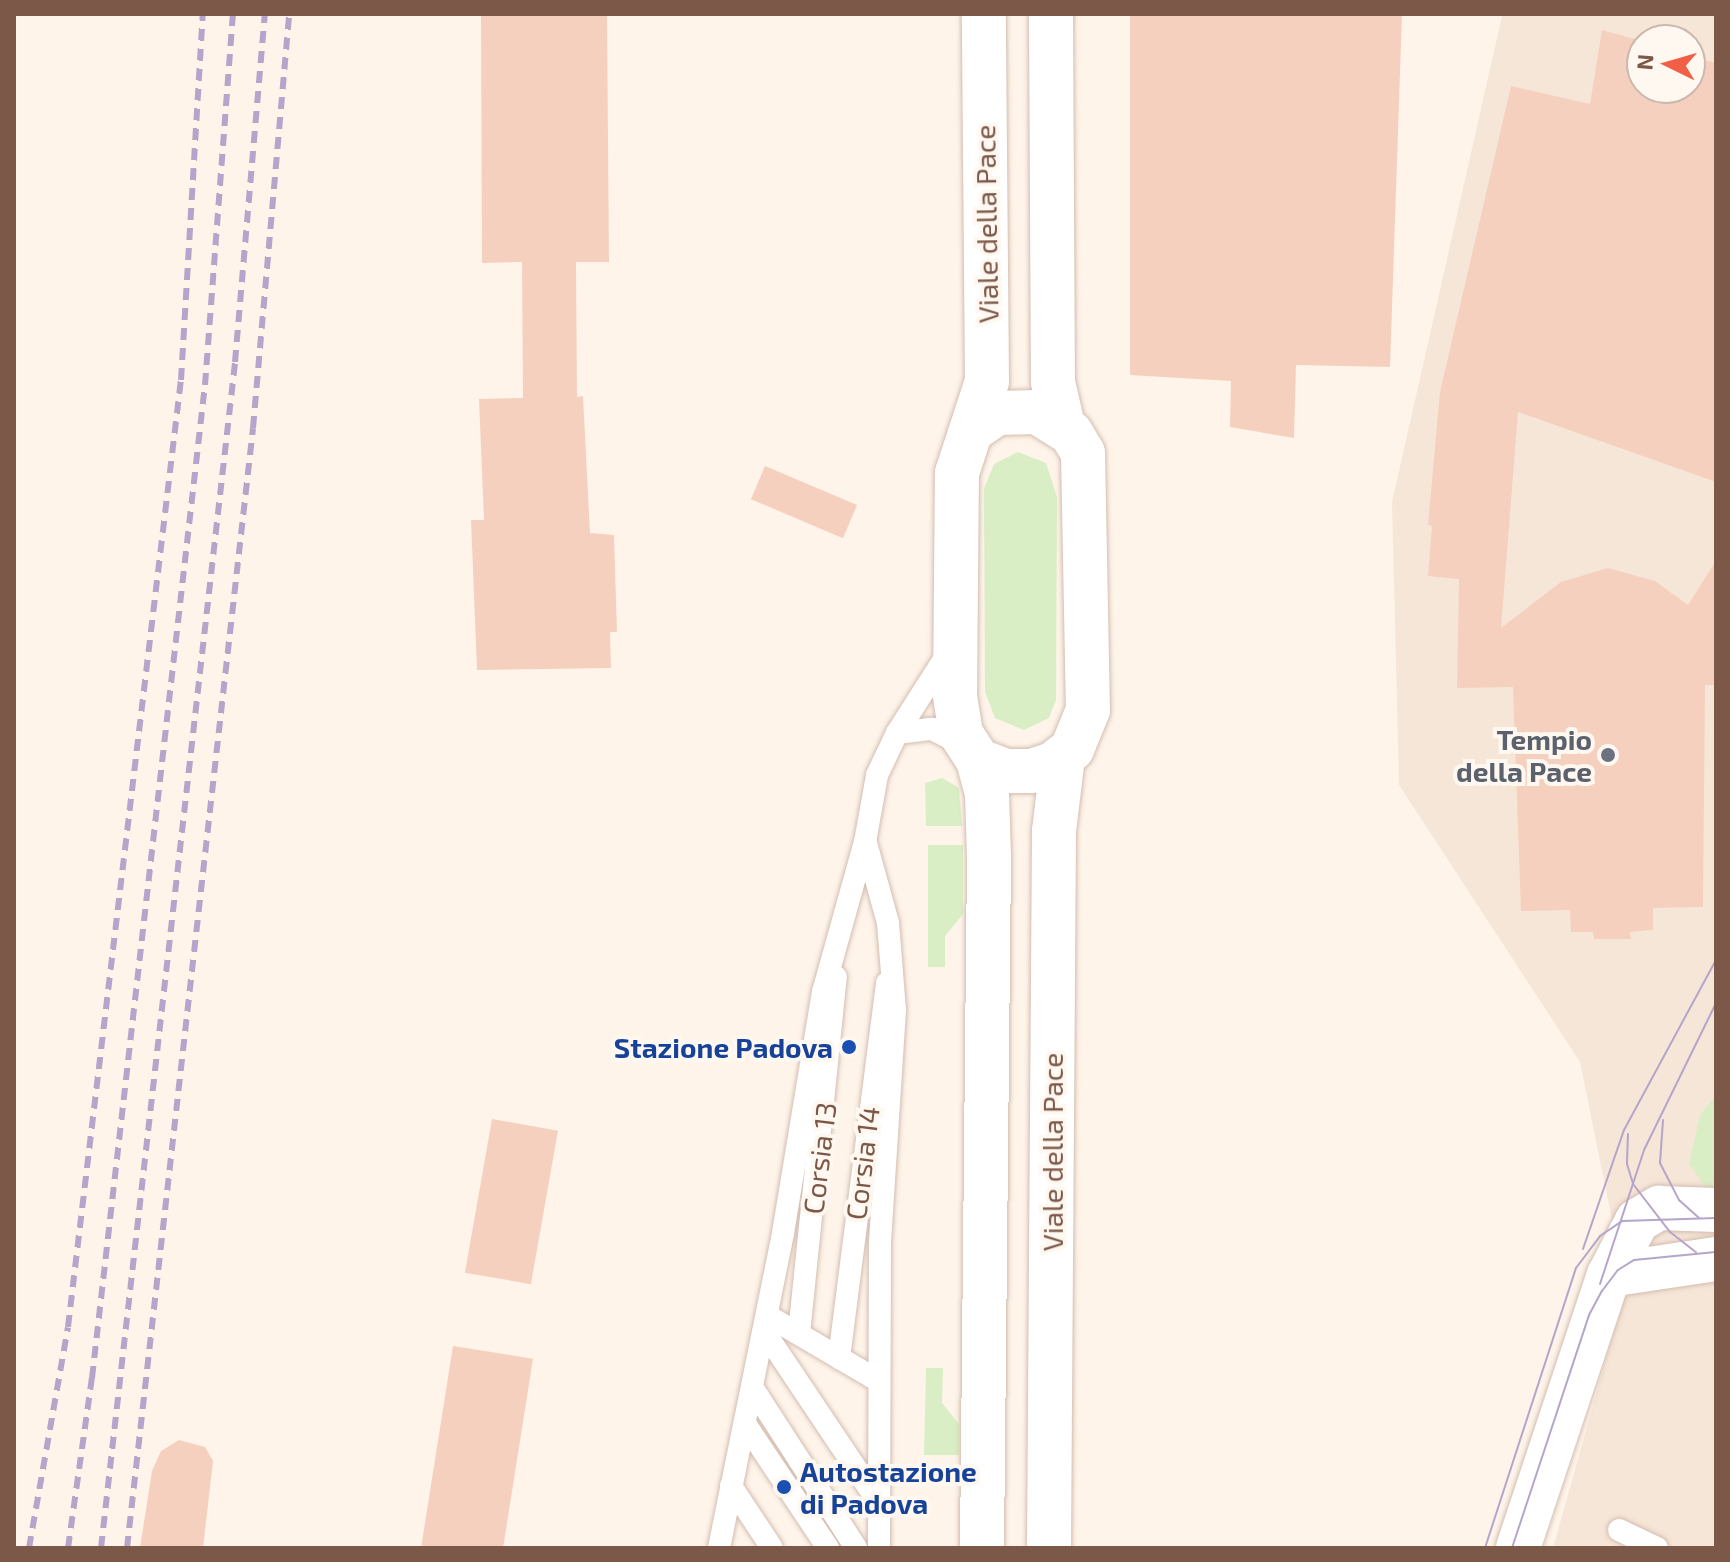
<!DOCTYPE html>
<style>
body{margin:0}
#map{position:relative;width:1730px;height:1562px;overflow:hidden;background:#fef4e9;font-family:"Exo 2",sans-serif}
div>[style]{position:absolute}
.residential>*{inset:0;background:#f6e6d7}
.green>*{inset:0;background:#d9eec5}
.building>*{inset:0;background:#f6d0be;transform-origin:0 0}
.roads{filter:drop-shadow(0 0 2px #d4bdb0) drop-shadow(0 0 2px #d4bdb0)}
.service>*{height:22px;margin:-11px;padding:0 11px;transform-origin:11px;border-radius:11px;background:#fff}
.minor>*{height:44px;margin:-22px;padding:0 22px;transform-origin:22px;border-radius:22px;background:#fff}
.tertiary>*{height:44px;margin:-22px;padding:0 22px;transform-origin:22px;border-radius:22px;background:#fff}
.tram>*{height:2px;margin:-1px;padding:0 1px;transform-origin:1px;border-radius:1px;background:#b6a5ca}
.rail>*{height:6px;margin-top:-3px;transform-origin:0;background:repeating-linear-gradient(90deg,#b6a5ca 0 12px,transparent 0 20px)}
.dots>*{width:22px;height:22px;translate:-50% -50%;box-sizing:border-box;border:4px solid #fff8f1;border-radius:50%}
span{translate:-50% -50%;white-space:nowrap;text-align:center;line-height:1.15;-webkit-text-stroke:8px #fff8f1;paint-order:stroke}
.street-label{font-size:28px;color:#7c5849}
.worship-label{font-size:28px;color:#5b616d;font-weight:700}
.right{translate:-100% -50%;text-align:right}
.transit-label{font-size:28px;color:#164399;font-weight:700}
.left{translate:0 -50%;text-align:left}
.frame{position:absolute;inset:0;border:16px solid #7c5849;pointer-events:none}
.north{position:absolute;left:1626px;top:24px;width:80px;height:80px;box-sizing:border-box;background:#fff8f1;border:2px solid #cbb8ae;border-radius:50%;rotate:275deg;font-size:22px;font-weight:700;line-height:32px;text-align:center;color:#7c5849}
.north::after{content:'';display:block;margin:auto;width:28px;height:36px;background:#f05f46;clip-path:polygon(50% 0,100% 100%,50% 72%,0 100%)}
</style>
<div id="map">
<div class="residential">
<div style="clip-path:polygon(evenodd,1716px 14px,1716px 1548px,1553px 1548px,1626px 1288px,1580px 1062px,1399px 785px,1392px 502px,1502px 16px,1716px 14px,1642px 40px,1690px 40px,1690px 88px,1642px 88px,1642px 40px)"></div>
</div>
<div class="green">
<div style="clip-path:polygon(1018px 452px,1046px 463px,1057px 497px,1056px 700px,1049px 718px,1024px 730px,995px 718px,985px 692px,984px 489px,994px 464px)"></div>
<div style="clip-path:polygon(942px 778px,959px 788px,962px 826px,926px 826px,925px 783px)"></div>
<div style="clip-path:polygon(928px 845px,963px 845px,963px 914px,945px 936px,945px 967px,928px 967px)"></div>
<div style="clip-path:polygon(1716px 1095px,1716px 1181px,1708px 1190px,1689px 1164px,1700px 1115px)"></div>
<div style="clip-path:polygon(926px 1368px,943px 1368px,942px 1403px,959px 1424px,959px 1455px,924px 1455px)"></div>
</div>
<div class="building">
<div style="clip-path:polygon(481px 14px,607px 14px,609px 262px,576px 262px,577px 397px,583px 396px,590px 533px,614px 535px,617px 632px,610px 632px,611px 668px,477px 670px,471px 520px,484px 520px,479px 399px,523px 398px,522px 262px,482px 263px)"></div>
<div style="clip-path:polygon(1130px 14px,1402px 14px,1390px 367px,1296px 365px,1294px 438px,1230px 427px,1231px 381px,1130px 375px)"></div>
<div style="clip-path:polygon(1602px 30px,1642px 41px,1642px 88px,1690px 88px,1690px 56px,1716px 63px,1716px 482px,1518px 412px,1501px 628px,1561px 582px,1608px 568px,1655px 581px,1688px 605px,1716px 561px,1716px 685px,1705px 685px,1703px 907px,1653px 908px,1653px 930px,1630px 932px,1631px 939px,1594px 939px,1593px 932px,1571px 932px,1570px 910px,1521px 911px,1513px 687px,1457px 688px,1459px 579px,1428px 576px,1432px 526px,1428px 525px,1440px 392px,1511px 86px,1590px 104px)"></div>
<div style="left:765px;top:466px;width:100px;height:36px;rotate:23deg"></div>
<div style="left:492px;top:1119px;width:67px;height:156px;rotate:10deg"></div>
<div style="left:453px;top:1346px;width:81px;height:205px;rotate:9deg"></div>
<div style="clip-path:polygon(179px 1440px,205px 1447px,213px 1461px,203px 1548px,140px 1548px,152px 1471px,161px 1451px)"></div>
</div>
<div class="roads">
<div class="service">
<div style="left:897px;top:733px;width:35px;rotate:-7deg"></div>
<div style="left:932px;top:729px;width:34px;rotate:27deg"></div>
<div style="left:866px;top:843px;width:83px;rotate:74.6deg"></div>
<div style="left:888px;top:923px;width:87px;rotate:85.4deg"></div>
<div style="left:895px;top:1010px;width:235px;rotate:93.7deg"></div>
<div style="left:880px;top:1245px;width:303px;rotate:90.2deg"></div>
<div style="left:768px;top:1316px;width:126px;rotate:30.4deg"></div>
<div style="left:764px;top:1331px;width:205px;rotate:56.2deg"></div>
<div style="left:799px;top:1333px;width:358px;rotate:-84.1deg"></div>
<div style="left:839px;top:1358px;width:378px;rotate:-82.7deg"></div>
<div style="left:752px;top:1387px;width:192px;rotate:57.1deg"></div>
<div style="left:746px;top:1425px;width:148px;rotate:56.3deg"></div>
<div style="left:731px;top:1486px;width:74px;rotate:56.5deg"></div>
<div style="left:1619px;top:1530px;width:42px;rotate:25.3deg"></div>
<div style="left:719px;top:1548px;width:321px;rotate:-78.5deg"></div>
<div style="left:783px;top:1233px;width:244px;rotate:-80.6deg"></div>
<div style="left:823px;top:992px;width:156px;rotate:-74.4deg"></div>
<div style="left:865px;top:842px;width:68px;rotate:-79.8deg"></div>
<div style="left:877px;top:775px;width:47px;rotate:-64.5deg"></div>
<div style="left:897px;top:733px;width:95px;rotate:-57.5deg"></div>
</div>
<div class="minor">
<div style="left:1518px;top:1548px;width:288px;rotate:-71.6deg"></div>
</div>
<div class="tertiary">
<div style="left:1051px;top:14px;width:368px;rotate:89.7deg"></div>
<div style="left:1053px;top:382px;width:45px;rotate:77.2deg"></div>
<div style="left:971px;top:431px;width:32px;rotate:-35deg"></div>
<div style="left:997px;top:413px;width:40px;rotate:-1.4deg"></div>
<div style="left:1037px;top:412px;width:40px;rotate:32deg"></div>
<div style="left:1071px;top:433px;width:23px;rotate:59deg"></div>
<div style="left:1083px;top:453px;width:257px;rotate:88.9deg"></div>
<div style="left:1088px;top:710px;width:42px;rotate:112.3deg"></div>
<div style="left:1072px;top:749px;width:24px;rotate:142deg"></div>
<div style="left:1053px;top:764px;width:23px;rotate:162deg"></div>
<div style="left:1031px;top:771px;width:25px;rotate:180deg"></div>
<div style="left:1006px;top:771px;width:30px;rotate:-159deg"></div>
<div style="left:978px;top:760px;width:31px;rotate:-123deg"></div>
<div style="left:961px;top:734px;width:39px;rotate:-99deg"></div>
<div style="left:955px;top:695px;width:222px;rotate:-89.5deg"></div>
<div style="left:957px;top:473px;width:97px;rotate:-71.9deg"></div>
<div style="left:987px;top:381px;width:367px;rotate:-90.5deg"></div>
<div style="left:978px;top:760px;width:35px;rotate:75deg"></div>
<div style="left:987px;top:794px;width:62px;rotate:88.2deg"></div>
<div style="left:989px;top:856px;width:692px;rotate:90.58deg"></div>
<div style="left:1609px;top:1275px;width:61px;rotate:-62.6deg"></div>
<div style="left:1637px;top:1221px;width:26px;rotate:-31deg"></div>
<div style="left:1659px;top:1208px;width:57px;rotate:2deg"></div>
<div style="left:1609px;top:1275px;width:108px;rotate:-8.5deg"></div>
<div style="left:1049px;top:1548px;width:717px;rotate:-89.6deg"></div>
<div style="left:1054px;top:831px;width:75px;rotate:-83.1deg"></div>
</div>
</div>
<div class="tram">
<div style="left:1663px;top:1120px;width:43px;rotate:94deg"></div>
<div style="left:1660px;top:1163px;width:42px;rotate:62.8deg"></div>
<div style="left:1679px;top:1200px;width:27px;rotate:42deg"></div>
<div style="left:1628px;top:1134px;width:30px;rotate:92deg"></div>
<div style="left:1627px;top:1164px;width:21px;rotate:73deg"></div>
<div style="left:1633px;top:1184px;width:61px;rotate:52.4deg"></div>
<div style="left:1670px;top:1232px;width:33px;rotate:38deg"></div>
<div style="left:1583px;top:1249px;width:126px;rotate:-71deg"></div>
<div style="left:1624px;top:1130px;width:193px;rotate:-61.6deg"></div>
<div style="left:1600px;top:1284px;width:141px;rotate:-71.8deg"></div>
<div style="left:1644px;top:1150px;width:164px;rotate:-63.9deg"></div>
<div style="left:1485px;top:1548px;width:294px;rotate:-72deg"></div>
<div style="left:1576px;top:1268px;width:40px;rotate:-53deg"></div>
<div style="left:1600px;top:1236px;width:27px;rotate:-34deg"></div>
<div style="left:1622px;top:1221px;width:94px;rotate:-1.8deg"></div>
<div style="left:1512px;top:1548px;width:245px;rotate:-71.7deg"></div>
<div style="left:1589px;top:1315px;width:27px;rotate:-62deg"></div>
<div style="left:1602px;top:1291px;width:26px;rotate:-53deg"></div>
<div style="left:1618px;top:1270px;width:19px;rotate:-32deg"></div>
<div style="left:1634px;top:1260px;width:82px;rotate:-5.6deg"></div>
</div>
<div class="rail">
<div style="left:29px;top:1548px;width:224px;rotate:-80deg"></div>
<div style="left:68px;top:1327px;width:954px;rotate:-83.2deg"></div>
<div style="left:181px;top:380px;width:367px;rotate:-86.6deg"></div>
<div style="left:68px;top:1548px;width:172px;rotate:-82deg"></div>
<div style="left:92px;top:1378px;width:999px;rotate:-83.51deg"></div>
<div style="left:205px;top:385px;width:372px;rotate:-85.7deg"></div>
<div style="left:101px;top:1548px;width:1194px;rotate:-83.55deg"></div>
<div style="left:235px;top:362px;width:349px;rotate:-85.1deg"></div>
<div style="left:127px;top:1548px;width:1127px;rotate:-83.58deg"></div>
<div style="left:253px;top:428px;width:416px;rotate:-85deg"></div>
</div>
<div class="dots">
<div style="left:1608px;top:755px;background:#6b7280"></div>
<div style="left:849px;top:1047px;background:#1a4fb4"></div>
<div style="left:784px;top:1487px;background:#1a4fb4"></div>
</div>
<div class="street-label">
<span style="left:986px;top:224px;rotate:-91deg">Viale della Pace</span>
<span style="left:1052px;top:1152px;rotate:-90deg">Viale della Pace</span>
<span style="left:819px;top:1158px;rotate:-83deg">Corsia 13</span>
<span style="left:862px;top:1163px;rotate:-83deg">Corsia 14</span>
</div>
<div class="worship-label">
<span class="right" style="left:1592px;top:755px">Tempio<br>della Pace</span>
</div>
<div class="transit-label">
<span class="right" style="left:833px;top:1047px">Stazione Padova</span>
<span class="left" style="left:800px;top:1487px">Autostazione<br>di Padova</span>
</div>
<div class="frame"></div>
<div class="north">N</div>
</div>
